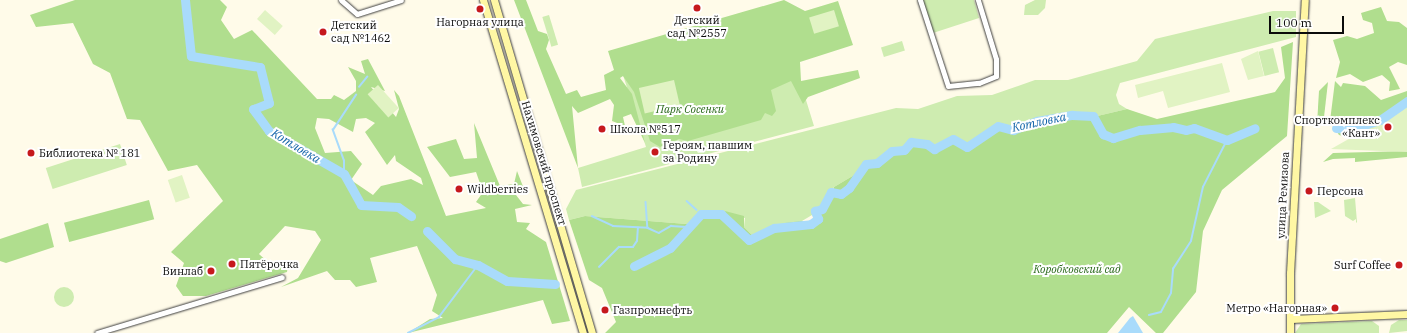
<!DOCTYPE html>
<meta charset="utf-8">
<style>
body{margin:0}
#map{position:relative;width:1407px;height:333px;overflow:hidden;background:#fffbe9;font-family:"IBM Plex Serif",serif}
div>[style]{position:absolute}
.green>*{inset:0;background:#ceecb0;transform-origin:0 0}
.round{border-radius:50%}
.forest>*{inset:0;background:#b0de8e;transform-origin:0 0}
.pitch>*{inset:0;background:#e1f3c3;transform-origin:0 0}
.water>*{inset:0;background:#a9dbfb}
.stream>*{height:1.5px;margin:-0.75px;padding:0 0.75px;transform-origin:0.75px;border-radius:0.75px;background:#a9dbfb}
.river>*{height:9px;margin:-4.5px;padding:0 4.5px;transform-origin:4.5px;border-radius:4.5px;background:#a9dbfb}
.roads{filter:drop-shadow(0 0 1px #3e3e3e) drop-shadow(0 0 1px #3e3e3e)}
.street>*{height:5px;margin:-2.5px;padding:0 2.5px;transform-origin:2.5px;border-radius:2.5px;background:#fff}
.secondary>*{height:7px;margin:-3.5px;padding:0 3.5px;transform-origin:3.5px;border-radius:3.5px;background:#fff7a4}
.dots>*{width:11px;height:11px;translate:-50% -50%;box-sizing:border-box;border:2px solid #fff;border-radius:50%}
span{translate:-50% -50%;white-space:nowrap;text-align:center;line-height:1.15;-webkit-text-stroke:4px #fff;paint-order:stroke}
.poi-label{font-size:11px;color:#0b0b0b}
.left{translate:0 -50%;text-align:left}
.right{translate:-100% -50%;text-align:right}
.park-label{font-size:11px;color:#266717;font-style:italic}
.street-label{font-size:11px;color:#0b0b0b}
.water-label{font-size:12px;color:#0b5fa6;font-style:italic}
.scale{position:absolute;left:1269px;top:16px;width:75px;height:18px;box-sizing:border-box;border:2px solid #0b0b0b;border-top:0;padding-left:5px;font-size:12px;line-height:14px;white-space:nowrap;color:#0b0b0b;-webkit-text-stroke:3px #fff;paint-order:stroke}
</style>
<div id="map">
<div class="green">
<div style="clip-path:polygon(923px 0,974px 0,979px 18px,933px 33px)"></div>
<div style="clip-path:polygon(1035px 0,1046px 0,1045px 8px,1038px 15px,1024px 15px,1025px 5px)"></div>
<div style="clip-path:polygon(1273px 11px,1296px 11px,1296px 37px,1120px 83px,1116px 95px,1119px 104px,1127px 109px,1093px 117px,1037px 122px,1013px 131px,996px 129px,967px 148px,953px 141px,934px 151px,925px 145px,893px 152px,834px 187px,822px 209px,802px 221px,753px 236px,744px 227px,745px 218px,710px 214px,687px 224px,585px 216px,569px 220px,566px 209px,576px 190px,896px 108px,918px 109px,957px 96px,992px 95px,1035px 80px,1068px 80px,1137px 61px,1155px 39px)"></div>
<div style="left:549px;top:15px;width:31px;height:7px;rotate:73deg"></div>
<div style="left:902px;top:41px;width:10px;height:22px;rotate:73deg"></div>
<div style="left:1273px;top:48px;width:25px;height:15px;rotate:76deg"></div>
<div style="clip-path:polygon(798px 74px,814px 126px,582px 187px,578px 168px,646px 147px,623px 75px)"></div>
<div style="left:120px;top:144px;width:22px;height:78px;rotate:72deg"></div>
<div style="clip-path:polygon(1355px 198px,1357px 222px,1356px 223px,1356px 219px,1353px 221px,1345px 216px,1344px 200px)"></div>
<div style="clip-path:polygon(1314px 202px,1318px 202px,1331px 211px,1315px 218px)"></div>
<div class="round" style="left:54px;top:287px;width:20px;height:20px"></div>
<div style="clip-path:polygon(1399px 320px,1407px 320px,1407px 331px,1389px 333px,1391px 325px)"></div>
<div style="clip-path:polygon(1372px 321px,1379px 326px,1379px 333px,1295px 333px,1301px 324px)"></div>
</div>
<div class="forest">
<div style="clip-path:polygon(evenodd,75px 0,220px 0,227px 7px,221px 20px,234px 39px,252px 30px,317px 99px,331px 99px,334px 95px,344px 100px,356px 91px,356px 81px,348px 67px,365px 74px,361px 61px,368px 59px,385px 91px,371px 87px,396px 117px,399px 109px,394px 90px,399px 96px,446px 216px,486px 208px,476px 202px,483px 192px,476px 172px,450px 177px,427px 147px,456px 139px,464px 159px,477px 158px,474px 123px,500px 186px,514px 184px,517px 171px,524px 189px,516px 195px,523px 204px,532px 205px,515px 209px,517px 222px,530px 223px,526px 229px,546px 242px,570px 321px,552px 324px,543px 300px,408px 333px,430px 319px,443px 318px,432px 311px,437px 295px,417px 246px,370px 258px,377px 282px,356px 287px,350px 280px,335px 280px,327px 271px,281px 287px,298px 278px,321px 240px,315px 231px,285px 226px,259px 254px,270px 264px,288px 265px,287px 272px,206px 296px,183px 296px,176px 286px,184px 263px,171px 252px,223px 201px,197px 165px,168px 171px,140px 120px,127px 119px,110px 73px,93px 64px,73px 23px,36px 27px,30px 15px,75px 0,317px 118px,329px 119px,353px 132px,356px 119px,366px 118px,375px 123px,365px 132px,387px 165px,395px 155px,396px 161px,421px 178px,423px 185px,411px 179px,381px 186px,373px 195px,351px 180px,362px 164px,351px 151px,325px 153px,315px 128px,317px 118px)"></div>
<div style="clip-path:polygon(514px 0,526px 0,538px 31px,547px 34px,549px 40px,546px 49px,566px 94px,577px 90px,581px 97px,606px 90px,604px 75px,614px 70px,608px 51px,784px 0,805px 11px,838px 1px,853px 45px,800px 62px,801px 81px,858px 70px,860px 78px,808px 97px,803px 104px,791px 81px,771px 90px,776px 111px,772px 116px,765px 113px,761px 120px,688px 141px,679px 139px,660px 147px,650px 141px,634px 92px,623px 76px,620px 78px,632px 94px,645px 143px,631px 114px,623px 117px,625px 126px,612px 121px,614px 105px,610px 99px,578px 113px,572px 106px,578px 168px)"></div>
<div style="clip-path:polygon(1381px 7px,1387px 21px,1399px 22px,1407px 28px,1407px 65px,1398px 62px,1389px 67px,1400px 89px,1389px 91px,1390px 82px,1382px 75px,1363px 82px,1350px 74px,1336px 78px,1340px 62px,1333px 40px,1347px 36px,1357px 39px,1374px 33px,1372px 23px,1363px 20px,1361px 13px)"></div>
<div style="clip-path:polygon(1293px 42px,1287px 136px,1222px 190px,1203px 231px,1196px 292px,1163px 333px,1156px 333px,1129px 307px,1107px 333px,605px 333px,616px 322px,602px 288px,589px 280px,569px 220px,585px 216px,687px 224px,725px 211px,744px 216px,744px 227px,753px 236px,785px 223px,802px 221px,811px 224px,818px 219px,815px 211px,822px 209px,831px 199px,834px 187px,893px 152px,905px 152px,912px 143px,925px 145px,934px 151px,953px 141px,967px 148px,996px 129px,1013px 131px,1037px 122px,1093px 117px,1127px 109px,1157px 119px,1275px 92px,1285px 78px,1281px 47px)"></div>
<div style="clip-path:polygon(1335px 81px,1341px 87px,1343px 83px,1365px 86px,1381px 100px,1407px 91px,1407px 117px,1350px 138px,1339px 135px,1330px 121px)"></div>
<div style="clip-path:polygon(1328px 82px,1324px 117px,1317px 124px,1319px 91px)"></div>
<div style="clip-path:polygon(1407px 151px,1407px 157px,1355px 162px,1355px 158px,1333px 159px,1323px 162px,1333px 153px)"></div>
<div style="left:149px;top:200px;width:20px;height:88px;rotate:75deg"></div>
<div style="clip-path:polygon(48px 223px,54px 247px,6px 263px,0 261px,0 239px)"></div>
</div>
<div class="pitch">
<div style="left:265px;top:10px;width:24px;height:12px;rotate:42deg"></div>
<div style="left:834px;top:10px;width:17px;height:26px;rotate:73deg"></div>
<div style="clip-path:polygon(1258px 51px,1264px 76px,1248px 80px,1241px 59px)"></div>
<div style="clip-path:polygon(1222px 63px,1230px 92px,1168px 108px,1163px 91px,1138px 98px,1135px 85px)"></div>
<div style="left:674px;top:80px;width:26px;height:36px;rotate:77deg"></div>
<div style="left:378px;top:85px;width:31px;height:14px;rotate:48deg"></div>
<div style="clip-path:polygon(1407px 106px,1407px 152px,1331px 149px)"></div>
<div style="left:182px;top:175px;width:24px;height:15px;rotate:71deg"></div>
</div>
<div class="water">
<div style="clip-path:polygon(1133px 316px,1143px 333px,1118px 333px,1130px 318px)"></div>
</div>
<div class="stream">
<div style="left:359px;top:87px;width:13px;rotate:-51deg"></div>
<div style="left:344px;top:174px;width:13px;rotate:-90deg"></div>
<div style="left:344px;top:161px;width:33px;rotate:-110deg"></div>
<div style="left:333px;top:130px;width:42px;rotate:-56.7deg"></div>
<div style="left:687px;top:201px;width:13px;rotate:42deg"></div>
<div style="left:646px;top:202px;width:26px;rotate:86deg"></div>
<div style="left:700px;top:213px;width:1px;rotate:45deg"></div>
<div style="left:592px;top:216px;width:23px;rotate:25deg"></div>
<div style="left:613px;top:226px;width:35px;rotate:3deg"></div>
<div style="left:648px;top:228px;width:12px;rotate:24deg"></div>
<div style="left:659px;top:233px;width:14px;rotate:-30deg"></div>
<div style="left:671px;top:226px;width:15px;rotate:4deg"></div>
<div style="left:599px;top:267px;width:28px;rotate:-45deg"></div>
<div style="left:619px;top:247px;width:14px"></div>
<div style="left:633px;top:247px;width:7px;rotate:-56deg"></div>
<div style="left:637px;top:241px;width:13px;rotate:-86deg"></div>
<div style="left:1149px;top:315px;width:12px;rotate:-14deg"></div>
<div style="left:1161px;top:312px;width:21px;rotate:-62deg"></div>
<div style="left:1171px;top:293px;width:24px;rotate:-85deg"></div>
<div style="left:1173px;top:269px;width:33px;rotate:-57deg"></div>
<div style="left:1191px;top:241px;width:55px;rotate:-77.5deg"></div>
<div style="left:1203px;top:187px;width:53px;rotate:-62.9deg"></div>
<div style="left:408px;top:333px;width:35px;rotate:-27deg"></div>
<div style="left:439px;top:317px;width:65px;rotate:-53.1deg"></div>
</div>
<div class="river">
<div style="left:185px;top:0;width:56px;rotate:83.9deg"></div>
<div style="left:191px;top:56px;width:70px;rotate:9.1deg"></div>
<div style="left:260px;top:67px;width:37px;rotate:76deg"></div>
<div style="left:269px;top:103px;width:17px;rotate:159deg"></div>
<div style="left:253px;top:109px;width:27px;rotate:54deg"></div>
<div style="left:269px;top:131px;width:86px;rotate:29.8deg"></div>
<div style="left:344px;top:174px;width:35px;rotate:61deg"></div>
<div style="left:361px;top:205px;width:37px;rotate:3deg"></div>
<div style="left:398px;top:207px;width:16px;rotate:35deg"></div>
<div style="left:1336px;top:128px;width:16px;rotate:4deg"></div>
<div style="left:1352px;top:129px;width:29px;rotate:-18deg"></div>
<div style="left:1380px;top:120px;width:33px;rotate:-35deg"></div>
<div style="left:427px;top:231px;width:40px;rotate:45deg"></div>
<div style="left:455px;top:259px;width:24px;rotate:15deg"></div>
<div style="left:478px;top:265px;width:33px;rotate:29deg"></div>
<div style="left:507px;top:281px;width:48px;rotate:3.6deg"></div>
<div style="left:634px;top:266px;width:40px;rotate:-26.6deg"></div>
<div style="left:670px;top:248px;width:46px;rotate:-47.6deg"></div>
<div style="left:701px;top:214px;width:20px"></div>
<div style="left:721px;top:214px;width:38px;rotate:43deg"></div>
<div style="left:749px;top:240px;width:28px;rotate:-26deg"></div>
<div style="left:774px;top:228px;width:37px;rotate:-6deg"></div>
<div style="left:811px;top:224px;width:9px;rotate:-36deg"></div>
<div style="left:818px;top:219px;width:9px;rotate:-111deg"></div>
<div style="left:815px;top:211px;width:7px;rotate:-16deg"></div>
<div style="left:822px;top:209px;width:19px;rotate:-62deg"></div>
<div style="left:831px;top:192px;width:10px;rotate:11deg"></div>
<div style="left:841px;top:194px;width:10px;rotate:-37deg"></div>
<div style="left:849px;top:188px;width:29px;rotate:-55deg"></div>
<div style="left:866px;top:164px;width:11px;rotate:-5deg"></div>
<div style="left:877px;top:163px;width:19px;rotate:-39deg"></div>
<div style="left:892px;top:151px;width:12px;rotate:-5deg"></div>
<div style="left:904px;top:150px;width:11px;rotate:-49deg"></div>
<div style="left:911px;top:142px;width:16px;rotate:7deg"></div>
<div style="left:927px;top:144px;width:9px;rotate:36deg"></div>
<div style="left:934px;top:149px;width:21px;rotate:-28deg"></div>
<div style="left:953px;top:139px;width:16px;rotate:30deg"></div>
<div style="left:967px;top:147px;width:37px;rotate:-34deg"></div>
<div style="left:998px;top:126px;width:16px;rotate:15deg"></div>
<div style="left:1013px;top:130px;width:26px;rotate:-21deg"></div>
<div style="left:1037px;top:121px;width:36px;rotate:-10deg"></div>
<div style="left:1072px;top:115px;width:21px;rotate:3deg"></div>
<div style="left:1093px;top:116px;width:21px;rotate:61deg"></div>
<div style="left:1103px;top:134px;width:11px;rotate:22deg"></div>
<div style="left:1113px;top:138px;width:28px;rotate:-17deg"></div>
<div style="left:1140px;top:130px;width:33px;rotate:-5deg"></div>
<div style="left:1173px;top:127px;width:13px;rotate:13deg"></div>
<div style="left:1186px;top:130px;width:8px;rotate:-14deg"></div>
<div style="left:1194px;top:128px;width:35px;rotate:20deg"></div>
<div style="left:1227px;top:140px;width:30px;rotate:-23deg"></div>
</div>
<div class="roads">
<div class="street">
<div style="left:341px;top:0;width:21px;rotate:41deg"></div>
<div style="left:357px;top:14px;width:46px;rotate:-17.7deg"></div>
<div style="left:920px;top:0;width:90px;rotate:72deg"></div>
<div style="left:948px;top:86px;width:31px;rotate:-6deg"></div>
<div style="left:979px;top:83px;width:18px;rotate:-22deg"></div>
<div style="left:996px;top:76px;width:17px;rotate:-90deg"></div>
<div style="left:996px;top:59px;width:62px;rotate:-107deg"></div>
<div style="left:97px;top:333px;width:193px;rotate:-16.8deg"></div>
</div>
<div class="secondary">
<div style="left:483px;top:0;width:348px;rotate:73.3deg"></div>
<div style="left:494px;top:0;width:347px;rotate:73.6deg"></div>
<div style="left:1291px;top:319px;width:116px;rotate:-2.5deg"></div>
<div style="left:1290px;top:333px;width:60px;rotate:-90deg"></div>
<div style="left:1290px;top:273px;width:273px;rotate:-86.9deg"></div>
</div>
</div>
<div class="dots">
<div style="left:697px;top:8px;background:#c6191d"></div>
<div style="left:480px;top:9px;background:#c6191d"></div>
<div style="left:323px;top:32px;background:#c6191d"></div>
<div style="left:1388px;top:127px;background:#c6191d"></div>
<div style="left:602px;top:129px;background:#c6191d"></div>
<div style="left:655px;top:152px;background:#c6191d"></div>
<div style="left:31px;top:153px;background:#c6191d"></div>
<div style="left:459px;top:189px;background:#c6191d"></div>
<div style="left:1309px;top:191px;background:#c6191d"></div>
<div style="left:232px;top:264px;background:#c6191d"></div>
<div style="left:1399px;top:265px;background:#c6191d"></div>
<div style="left:211px;top:271px;background:#c6191d"></div>
<div style="left:1335px;top:308px;background:#c6191d"></div>
<div style="left:605px;top:310px;background:#c6191d"></div>
</div>
<div class="poi-label">
<span style="left:697px;top:27px">Детский<br>сад №2557</span>
<span style="left:480px;top:22px">Нагорная улица</span>
<span class="left" style="left:331px;top:32px">Детский<br>сад №1462</span>
<span class="right" style="left:1380px;top:127px">Спорткомплекс<br>«Кант»</span>
<span class="left" style="left:610px;top:129px">Школа №517</span>
<span class="left" style="left:663px;top:152px">Героям, павшим<br>за Родину</span>
<span class="left" style="left:39px;top:153px">Библиотека № 181</span>
<span class="left" style="left:467px;top:189px">Wildberries</span>
<span class="left" style="left:1317px;top:191px">Персона</span>
<span class="left" style="left:240px;top:264px">Пятёрочка</span>
<span class="right" style="left:1391px;top:265px">Surf Coffee</span>
<span class="right" style="left:203px;top:271px">Винлаб</span>
<span class="right" style="left:1327px;top:308px">Метро «Нагорная»</span>
<span class="left" style="left:613px;top:310px">Газпромнефть</span>
</div>
<div class="park-label">
<span style="left:690px;top:109px">Парк Сосенки</span>
<span style="left:1077px;top:269px">Коробковский сад</span>
</div>
<div class="street-label">
<span style="left:544px;top:163px;rotate:73deg">Нахимовский проспект</span>
<span style="left:1283px;top:195px;rotate:-87deg">улица Ремизова</span>
</div>
<div class="water-label">
<span style="left:1039px;top:122px;rotate:-12deg">Котловка</span>
<span style="left:296px;top:146px;rotate:31deg">Котловка</span>
</div>
<div class="scale">100 m</div>
</div>
